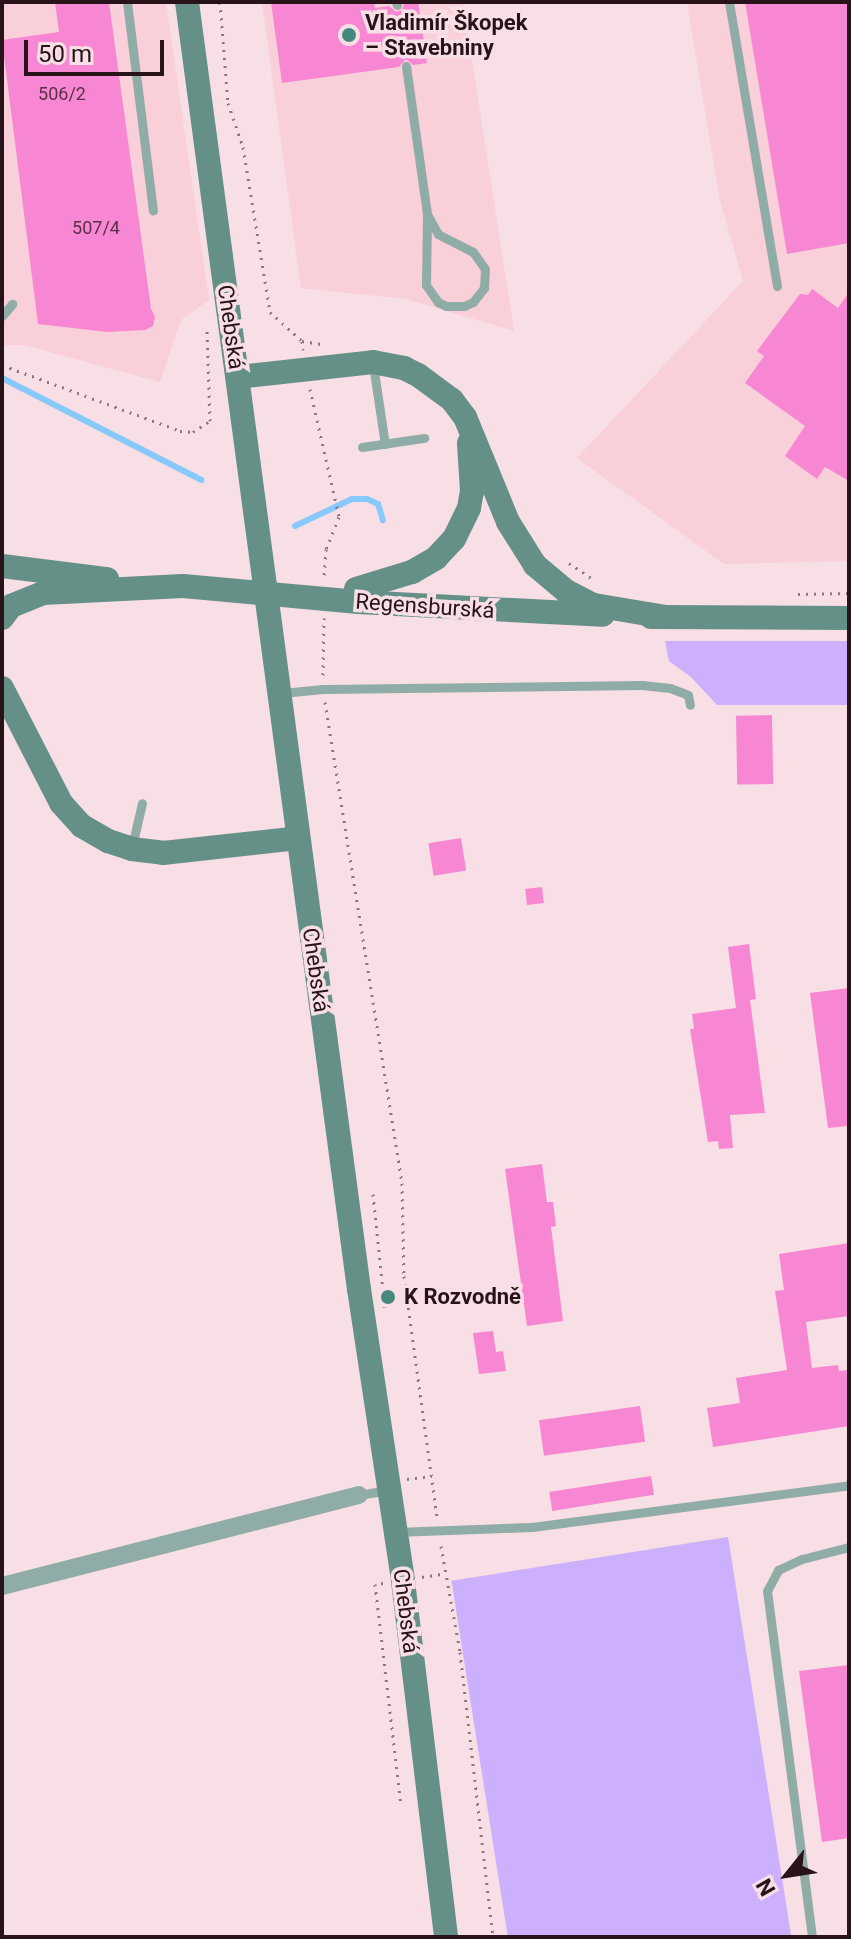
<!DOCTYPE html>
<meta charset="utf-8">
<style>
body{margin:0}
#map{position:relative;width:851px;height:1939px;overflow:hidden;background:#f8dee5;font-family:Roboto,sans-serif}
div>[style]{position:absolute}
.built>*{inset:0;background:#f9cfd9}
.green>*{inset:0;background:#ccb0fd;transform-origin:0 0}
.stream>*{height:6px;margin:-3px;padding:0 3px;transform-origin:3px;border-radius:3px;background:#86c9fa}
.building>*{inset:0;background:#f787d2;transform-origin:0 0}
.path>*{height:3px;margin-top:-1.5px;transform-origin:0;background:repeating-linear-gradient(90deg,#8d767d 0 2px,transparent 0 8px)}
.service>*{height:9px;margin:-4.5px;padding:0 4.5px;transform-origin:4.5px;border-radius:4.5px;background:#90aca6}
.minor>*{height:18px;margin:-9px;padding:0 9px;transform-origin:9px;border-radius:9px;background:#90aca6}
.secondary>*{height:24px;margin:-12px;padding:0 12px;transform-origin:12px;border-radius:12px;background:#659087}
.secondary-bridge>*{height:24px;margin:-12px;padding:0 12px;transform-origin:12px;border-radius:12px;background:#659087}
.dots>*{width:22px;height:22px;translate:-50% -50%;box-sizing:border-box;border:4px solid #f8dee5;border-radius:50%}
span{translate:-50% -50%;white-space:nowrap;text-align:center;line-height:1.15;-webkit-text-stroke:7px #f8dee5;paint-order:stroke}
.number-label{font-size:18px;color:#5c3048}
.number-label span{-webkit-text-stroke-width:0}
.poi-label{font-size:22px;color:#28131a;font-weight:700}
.left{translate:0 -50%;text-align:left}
.street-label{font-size:22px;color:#28131a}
.frame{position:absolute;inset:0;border:4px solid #28131a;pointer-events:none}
.north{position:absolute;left:747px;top:1835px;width:80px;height:80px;-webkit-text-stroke:6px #f8dee5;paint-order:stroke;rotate:240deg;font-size:22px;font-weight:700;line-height:32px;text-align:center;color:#28131a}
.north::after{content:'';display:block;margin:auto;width:28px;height:36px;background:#28131a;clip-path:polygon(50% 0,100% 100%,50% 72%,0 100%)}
.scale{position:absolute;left:24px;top:40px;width:140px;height:36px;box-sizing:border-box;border:4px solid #28131a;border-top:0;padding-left:10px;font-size:24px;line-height:28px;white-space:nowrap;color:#28131a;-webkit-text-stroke:6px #f8dee5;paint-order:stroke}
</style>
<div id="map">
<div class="built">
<div style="clip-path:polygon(2px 2px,166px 2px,209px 300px,181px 320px,160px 382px,24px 345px,2px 345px)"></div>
<div style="clip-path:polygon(262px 2px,463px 2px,514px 331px,406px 299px,301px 288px)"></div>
<div style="clip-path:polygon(687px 2px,849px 2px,849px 561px,724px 564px,577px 458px,743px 281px,720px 200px)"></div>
</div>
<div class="green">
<div style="clip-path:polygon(665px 641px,849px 641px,849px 705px,717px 705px,691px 677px,669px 661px)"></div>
<div style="left:728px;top:1537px;width:404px;height:280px;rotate:81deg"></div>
</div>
<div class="stream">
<div style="left:2px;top:378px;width:224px;rotate:27.1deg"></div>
<div style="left:295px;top:526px;width:63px;rotate:-25.3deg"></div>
<div style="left:352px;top:499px;width:15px"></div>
<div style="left:367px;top:499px;width:12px;rotate:24deg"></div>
<div style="left:378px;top:504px;width:17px;rotate:73deg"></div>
</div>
<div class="building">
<div style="clip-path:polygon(55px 2px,109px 2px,151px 309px,155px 317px,153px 326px,145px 330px,107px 332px,38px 324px,2px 40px,59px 32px)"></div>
<div style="clip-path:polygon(271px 2px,374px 2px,375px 8px,389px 6px,396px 12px,402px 10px,404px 4px,418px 2px,427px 63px,413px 65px,406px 59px,399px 67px,282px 83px)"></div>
<div style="clip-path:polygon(745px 2px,849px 2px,849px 243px,787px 254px)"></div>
<div style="clip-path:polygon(812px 289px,838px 308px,849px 292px,849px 481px,825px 467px,817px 479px,785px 456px,805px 426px,745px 383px,764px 356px,757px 351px,800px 294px,808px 295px)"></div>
<div style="left:772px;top:715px;width:69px;height:36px;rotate:89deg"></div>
<div style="left:461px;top:838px;width:33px;height:33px;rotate:81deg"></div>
<div style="left:542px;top:887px;width:16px;height:17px;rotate:83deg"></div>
<div style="clip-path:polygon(749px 944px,756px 999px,750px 1000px,765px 1113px,730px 1115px,733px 1148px,719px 1149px,718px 1141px,708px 1142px,690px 1029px,694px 1029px,692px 1014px,736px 1008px,728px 947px)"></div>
<div style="clip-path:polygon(849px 988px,849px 1126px,828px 1128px,810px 993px)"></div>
<div style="clip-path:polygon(542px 1164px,547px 1202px,553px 1202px,556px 1226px,551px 1227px,563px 1321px,527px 1326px,505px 1169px)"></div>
<div style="clip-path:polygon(849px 1243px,849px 1316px,806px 1322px,812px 1368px,838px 1365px,839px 1371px,849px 1370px,849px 1426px,713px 1447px,707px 1408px,740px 1403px,736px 1378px,787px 1370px,775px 1291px,784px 1290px,779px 1254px)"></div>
<div style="clip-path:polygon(493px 1331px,496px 1352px,503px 1351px,506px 1371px,479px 1374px,473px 1333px)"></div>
<div style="left:640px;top:1406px;width:36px;height:102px;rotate:82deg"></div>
<div style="left:651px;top:1476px;width:19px;height:103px;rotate:81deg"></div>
<div style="clip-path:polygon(849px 1665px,849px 1838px,822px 1842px,799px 1671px)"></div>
</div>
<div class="path">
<div style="left:220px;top:2px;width:101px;rotate:85.5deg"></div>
<div style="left:228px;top:103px;width:46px;rotate:71.2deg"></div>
<div style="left:243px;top:147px;width:167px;rotate:80.7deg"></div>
<div style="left:270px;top:312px;width:43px;rotate:42.2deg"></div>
<div style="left:302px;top:341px;width:9px;rotate:84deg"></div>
<div style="left:302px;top:341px;width:24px;rotate:9deg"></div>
<div style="left:2px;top:365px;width:190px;rotate:20.3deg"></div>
<div style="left:180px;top:431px;width:13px;rotate:4deg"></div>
<div style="left:193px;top:432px;width:20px;rotate:-33deg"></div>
<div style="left:210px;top:421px;width:92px;rotate:-91.9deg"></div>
<div style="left:310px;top:389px;width:131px;rotate:77.2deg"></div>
<div style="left:339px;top:517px;width:35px;rotate:112deg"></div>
<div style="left:326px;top:549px;width:30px;rotate:94deg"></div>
<div style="left:569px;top:563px;width:29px;rotate:34deg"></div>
<div style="left:798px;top:594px;width:51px;rotate:-1.1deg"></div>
<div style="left:323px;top:675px;width:57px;rotate:-89deg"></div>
<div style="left:325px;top:702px;width:487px;rotate:80.9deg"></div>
<div style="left:402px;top:1183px;width:93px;rotate:88.8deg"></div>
<div style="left:404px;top:1276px;width:244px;rotate:82.2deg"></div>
<div style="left:373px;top:1194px;width:117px;rotate:84.1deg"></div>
<div style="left:407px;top:1479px;width:25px;rotate:-7deg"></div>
<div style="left:441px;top:1546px;width:108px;rotate:79.8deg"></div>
<div style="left:460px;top:1652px;width:287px;rotate:83.4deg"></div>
<div style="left:422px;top:1577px;width:24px;rotate:-9deg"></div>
<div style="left:383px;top:1583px;width:8px;rotate:173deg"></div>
<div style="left:375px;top:1584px;width:223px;rotate:83.3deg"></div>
</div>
<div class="service">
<div style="left:127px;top:2px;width:210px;rotate:82.9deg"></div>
<div style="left:396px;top:2px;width:3px;rotate:72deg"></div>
<div style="left:729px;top:2px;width:288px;rotate:80.4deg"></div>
<div style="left:406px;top:66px;width:149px;rotate:81.9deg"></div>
<div style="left:427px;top:214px;width:71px;rotate:90.8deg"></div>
<div style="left:426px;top:285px;width:21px;rotate:55deg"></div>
<div style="left:438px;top:302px;width:9px;rotate:27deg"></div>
<div style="left:446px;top:306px;width:18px"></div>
<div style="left:464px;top:306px;width:10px;rotate:-24deg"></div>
<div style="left:473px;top:302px;width:18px;rotate:-52deg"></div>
<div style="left:484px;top:288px;width:19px;rotate:-87deg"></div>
<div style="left:485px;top:269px;width:21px;rotate:-125deg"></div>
<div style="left:473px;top:252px;width:39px;rotate:-153deg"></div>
<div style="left:438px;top:234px;width:23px;rotate:-119deg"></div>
<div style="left:2px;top:316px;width:16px;rotate:-50deg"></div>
<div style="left:373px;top:365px;width:80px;rotate:81.4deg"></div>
<div style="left:362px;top:447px;width:63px;rotate:-8.3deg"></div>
<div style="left:282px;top:693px;width:41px;rotate:-5.6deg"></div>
<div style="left:323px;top:689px;width:319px;rotate:-0.7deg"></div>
<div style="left:642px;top:685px;width:28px;rotate:6deg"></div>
<div style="left:670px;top:688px;width:19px;rotate:21deg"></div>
<div style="left:688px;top:695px;width:10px;rotate:79deg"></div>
<div style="left:132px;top:846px;width:44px;rotate:-76.9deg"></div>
<div style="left:359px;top:1495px;width:29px;rotate:-10deg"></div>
<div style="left:395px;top:1532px;width:137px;rotate:-2.1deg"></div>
<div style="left:532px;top:1527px;width:320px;rotate:-7.5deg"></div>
<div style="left:812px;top:1937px;width:349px;rotate:-97.4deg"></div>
<div style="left:767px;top:1591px;width:24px;rotate:-62deg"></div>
<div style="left:778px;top:1570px;width:26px;rotate:-25deg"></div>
<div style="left:802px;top:1559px;width:49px;rotate:-14.3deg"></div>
</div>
<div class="minor">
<div style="left:2px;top:1586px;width:368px;rotate:-14.3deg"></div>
</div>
<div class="secondary">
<div style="left:187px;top:2px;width:1298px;rotate:82.39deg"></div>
<div style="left:359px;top:1289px;width:295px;rotate:81.4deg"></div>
<div style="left:403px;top:1581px;width:359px;rotate:83.1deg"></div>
<div style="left:238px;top:377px;width:136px;rotate:-6.3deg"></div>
<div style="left:373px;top:362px;width:32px;rotate:11deg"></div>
<div style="left:404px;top:368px;width:16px;rotate:27deg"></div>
<div style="left:418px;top:375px;width:42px;rotate:36.3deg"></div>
<div style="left:452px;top:400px;width:21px;rotate:53deg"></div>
<div style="left:465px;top:417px;width:113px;rotate:67.7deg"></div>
<div style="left:508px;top:522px;width:51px;rotate:57.9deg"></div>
<div style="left:535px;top:565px;width:40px;rotate:40deg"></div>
<div style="left:566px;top:591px;width:31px;rotate:27deg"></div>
<div style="left:594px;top:605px;width:73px;rotate:9.5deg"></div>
<div style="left:2px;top:566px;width:106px;rotate:7.1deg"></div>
<div style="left:356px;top:589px;width:59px;rotate:-16.9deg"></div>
<div style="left:412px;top:572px;width:28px;rotate:-30deg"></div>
<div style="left:436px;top:558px;width:26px;rotate:-47deg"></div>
<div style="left:454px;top:539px;width:34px;rotate:-64deg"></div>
<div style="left:469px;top:508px;width:17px;rotate:-80deg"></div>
<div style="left:472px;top:491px;width:48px;rotate:-93.6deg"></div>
<div style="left:358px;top:602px;width:245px;rotate:3deg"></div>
<div style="left:651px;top:617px;width:198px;rotate:0.3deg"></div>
<div style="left:2px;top:618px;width:15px;rotate:-53deg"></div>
<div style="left:11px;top:606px;width:35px;rotate:-22deg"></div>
<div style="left:43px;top:593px;width:140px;rotate:-2.9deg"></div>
<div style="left:2px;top:688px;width:129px;rotate:62.8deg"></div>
<div style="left:61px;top:803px;width:31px;rotate:48deg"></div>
<div style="left:82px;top:826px;width:30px;rotate:30deg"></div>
<div style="left:108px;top:841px;width:25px;rotate:18deg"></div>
<div style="left:132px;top:849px;width:31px;rotate:7deg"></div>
<div style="left:163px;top:853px;width:136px;rotate:-6.3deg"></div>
</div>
<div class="secondary-bridge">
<div style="left:183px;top:586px;width:176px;rotate:5.2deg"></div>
</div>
<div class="dots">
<div style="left:349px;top:35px;background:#45897d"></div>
<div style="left:388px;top:1297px;background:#45897d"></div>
</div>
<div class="number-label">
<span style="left:62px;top:94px">506/2</span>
<span style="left:96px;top:228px">507/4</span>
</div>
<div class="poi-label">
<span class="left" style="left:365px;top:35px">Vladimír Škopek<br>– Stavebniny</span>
<span class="left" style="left:404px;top:1297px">K Rozvodně</span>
</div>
<div class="street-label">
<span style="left:231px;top:327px;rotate:82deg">Chebská</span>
<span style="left:425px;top:606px;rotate:4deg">Regensburská</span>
<span style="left:316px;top:970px;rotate:82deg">Chebská</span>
<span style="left:406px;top:1611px;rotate:83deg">Chebská</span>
</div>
<div class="frame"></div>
<div class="north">N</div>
<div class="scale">50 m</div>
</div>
